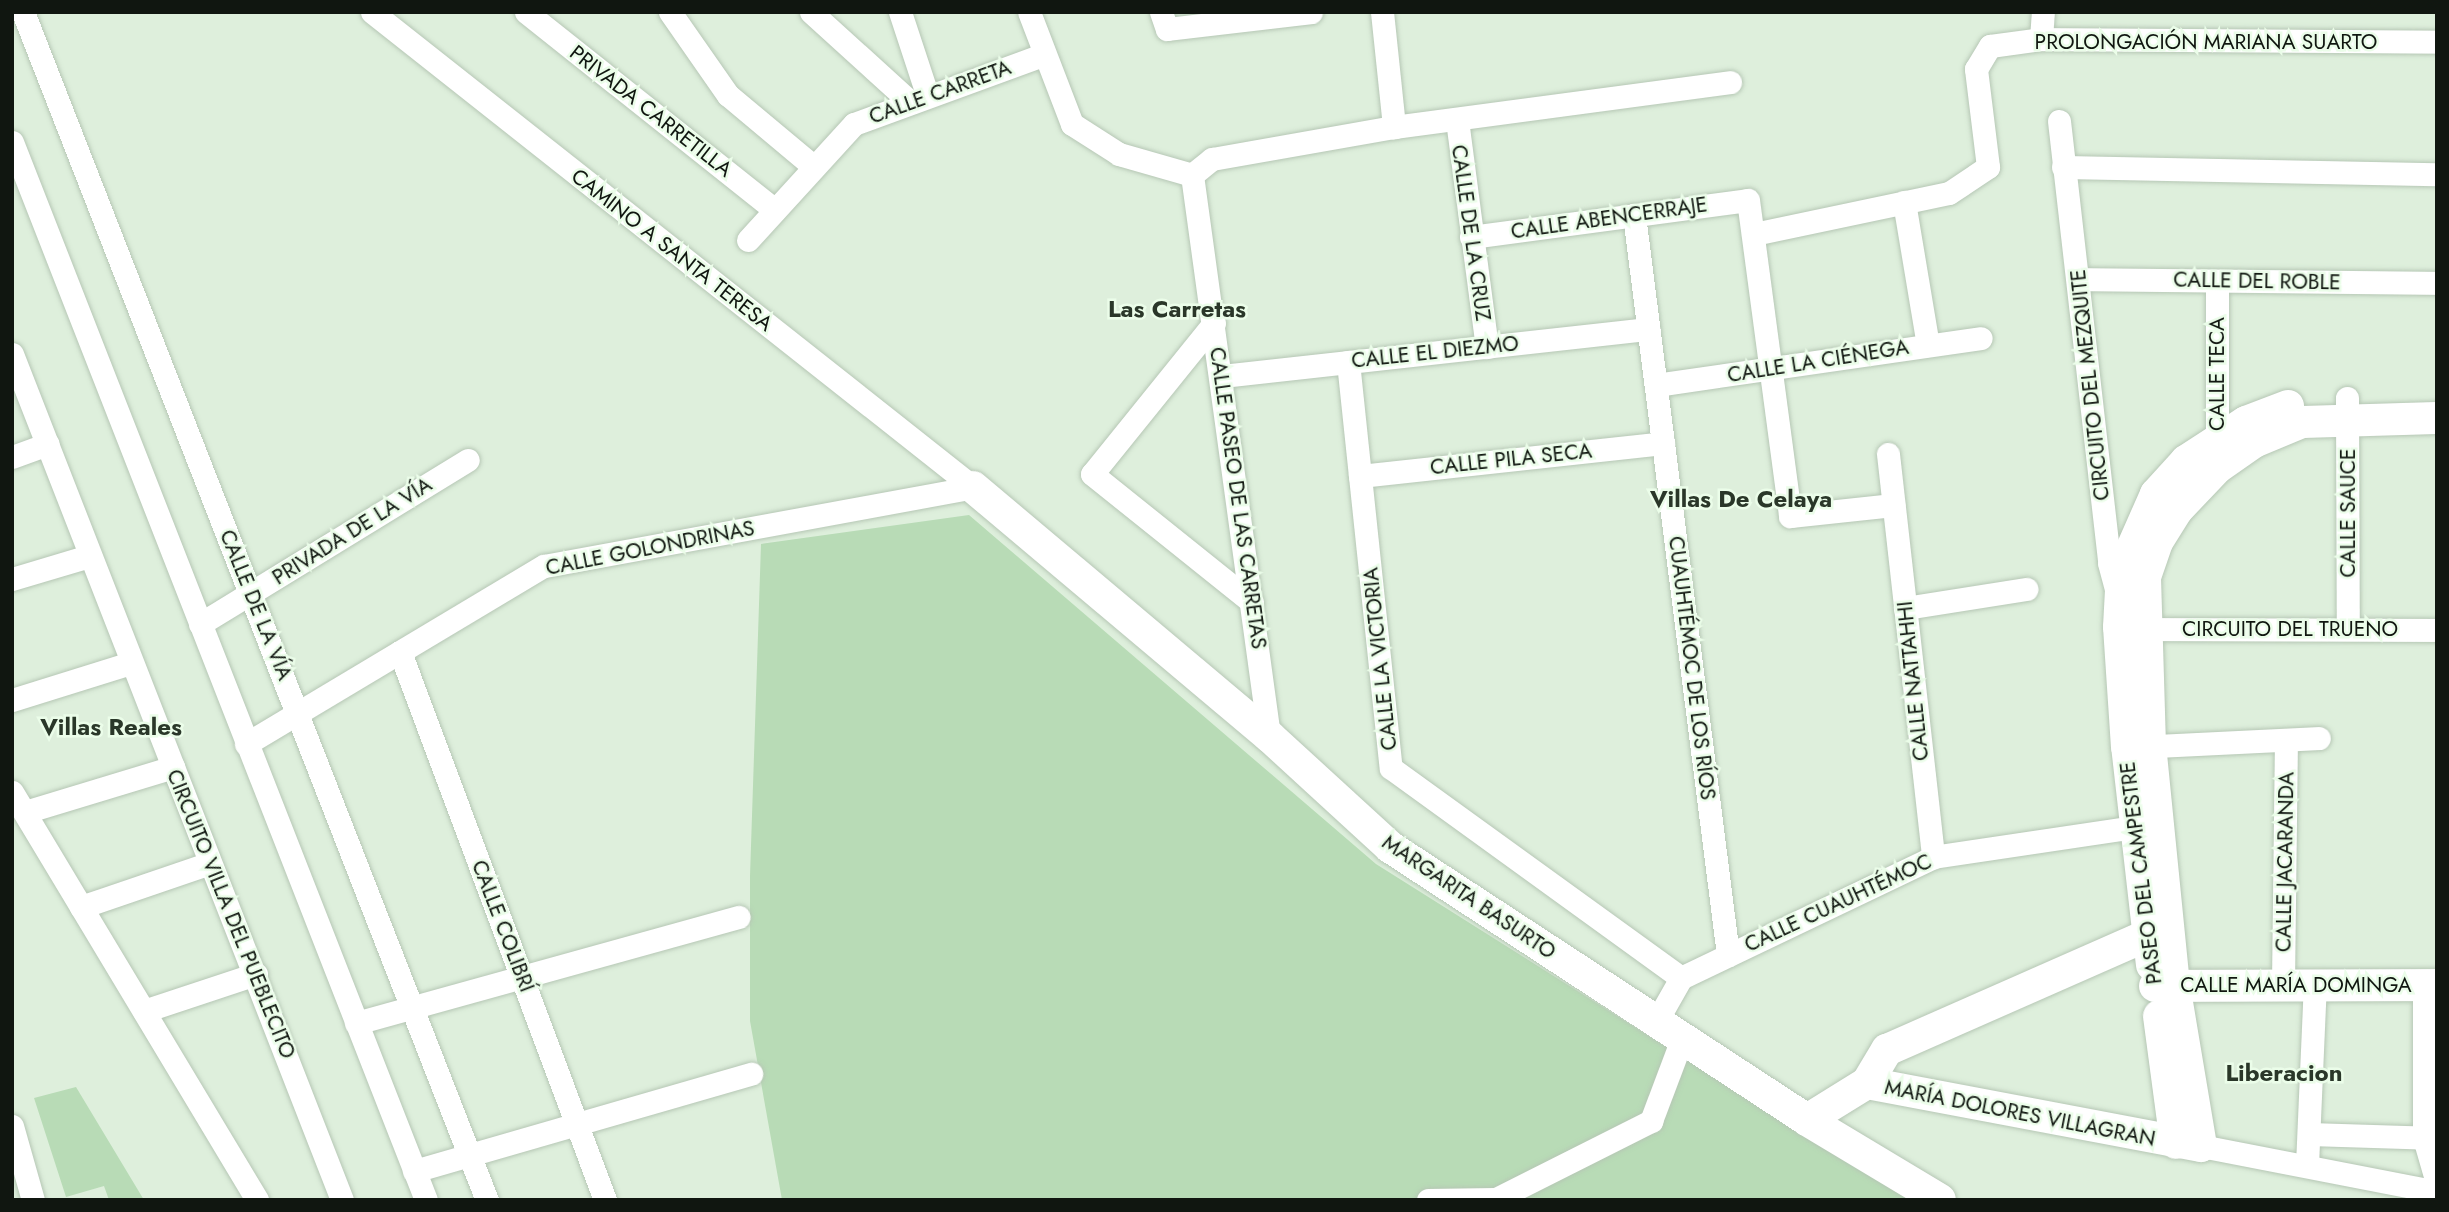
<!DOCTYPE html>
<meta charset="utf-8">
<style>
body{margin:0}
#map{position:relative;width:2449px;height:1212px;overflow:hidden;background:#deefdc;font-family:Jost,sans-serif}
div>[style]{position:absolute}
.green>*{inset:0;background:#b8dbb6}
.roads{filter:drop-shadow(0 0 2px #b6c7b5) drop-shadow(0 0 2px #b6c7b5)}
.street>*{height:23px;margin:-11.5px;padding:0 11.5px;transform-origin:11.5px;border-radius:11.5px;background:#fff}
.secondary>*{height:32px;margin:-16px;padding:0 16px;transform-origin:16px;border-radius:16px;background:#fff}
span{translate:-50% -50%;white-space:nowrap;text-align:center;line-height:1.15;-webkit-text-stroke:5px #ebfde9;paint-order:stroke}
.street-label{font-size:21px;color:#101610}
.quarter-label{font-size:24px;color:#2a3729;font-weight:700}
.frame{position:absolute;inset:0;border:14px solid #101610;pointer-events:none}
</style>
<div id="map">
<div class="green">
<div style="clip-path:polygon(969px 515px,1376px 864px,1909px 1200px,782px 1200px,750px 1021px,750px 876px,761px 544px)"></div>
<div style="clip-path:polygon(76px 1087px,144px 1200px,109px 1200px,104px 1186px,66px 1197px,34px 1098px)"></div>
</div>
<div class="roads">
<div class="street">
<div style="left:23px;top:12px;width:1275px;rotate:68.67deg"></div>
<div style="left:372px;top:12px;width:766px;rotate:38.32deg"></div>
<div style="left:526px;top:12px;width:318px;rotate:38.5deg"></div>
<div style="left:670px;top:12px;width:101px;rotate:55.1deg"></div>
<div style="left:728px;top:95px;width:112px;rotate:39.9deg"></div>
<div style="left:811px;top:12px;width:132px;rotate:42.2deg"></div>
<div style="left:900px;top:12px;width:86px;rotate:71.8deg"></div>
<div style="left:1029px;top:12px;width:120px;rotate:69deg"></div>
<div style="left:1072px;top:124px;width:56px;rotate:32.6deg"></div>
<div style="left:1119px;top:154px;width:76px;rotate:16deg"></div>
<div style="left:1192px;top:175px;width:566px;rotate:82.18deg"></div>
<div style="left:1161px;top:12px;width:18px;rotate:71deg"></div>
<div style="left:1167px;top:29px;width:145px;rotate:-6.7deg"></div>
<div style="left:1382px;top:12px;width:116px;rotate:84deg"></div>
<div style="left:2041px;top:39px;width:27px;rotate:-86deg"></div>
<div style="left:1457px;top:120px;width:229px;rotate:82.5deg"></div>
<div style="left:2059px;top:121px;width:445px;rotate:83.5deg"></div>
<div style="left:2109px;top:563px;width:28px;rotate:75deg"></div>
<div style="left:12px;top:142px;width:1136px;rotate:68.63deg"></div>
<div style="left:2063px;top:167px;width:374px;rotate:1.1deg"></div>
<div style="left:1192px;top:175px;width:26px;rotate:-39deg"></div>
<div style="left:1212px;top:159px;width:185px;rotate:-10deg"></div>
<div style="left:1394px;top:127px;width:339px;rotate:-7.6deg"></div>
<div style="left:1904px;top:202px;width:145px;rotate:80.5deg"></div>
<div style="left:1634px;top:215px;width:746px;rotate:82.76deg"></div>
<div style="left:1754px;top:234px;width:199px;rotate:-11.9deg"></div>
<div style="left:1949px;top:193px;width:47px;rotate:-33.7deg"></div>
<div style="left:1988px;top:167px;width:99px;rotate:-97deg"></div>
<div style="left:1976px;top:69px;width:27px;rotate:-59deg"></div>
<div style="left:1990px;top:46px;width:51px;rotate:-7.8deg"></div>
<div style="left:2041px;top:39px;width:396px;rotate:0.4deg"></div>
<div style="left:1471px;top:237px;width:279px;rotate:-7.6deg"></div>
<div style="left:1748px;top:200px;width:319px;rotate:82.4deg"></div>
<div style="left:1790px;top:516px;width:104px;rotate:-6.1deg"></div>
<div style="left:748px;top:240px;width:157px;rotate:-47.6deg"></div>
<div style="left:854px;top:124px;width:201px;rotate:-20.1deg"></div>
<div style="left:2078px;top:279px;width:359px;rotate:0.6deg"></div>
<div style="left:1214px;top:323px;width:194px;rotate:128.9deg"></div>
<div style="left:1092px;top:474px;width:205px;rotate:38.7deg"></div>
<div style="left:12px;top:354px;width:908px;rotate:68.69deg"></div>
<div style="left:1348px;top:362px;width:408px;rotate:84deg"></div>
<div style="left:1391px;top:768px;width:358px;rotate:35.9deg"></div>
<div style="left:1222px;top:376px;width:429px;rotate:-6.3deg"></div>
<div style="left:1656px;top:385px;width:328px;rotate:-8.2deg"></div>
<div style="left:2347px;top:398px;width:231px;rotate:89.8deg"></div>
<div style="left:2217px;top:450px;width:169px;rotate:-90deg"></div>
<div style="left:1888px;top:454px;width:406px;rotate:83.6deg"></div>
<div style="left:12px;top:457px;width:38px;rotate:-20deg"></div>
<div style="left:1360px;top:476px;width:305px;rotate:-6.2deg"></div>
<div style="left:12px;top:579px;width:80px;rotate:-16.6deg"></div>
<div style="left:1905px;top:608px;width:123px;rotate:-8.9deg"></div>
<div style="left:200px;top:624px;width:314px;rotate:-31.5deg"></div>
<div style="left:2143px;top:629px;width:294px;rotate:0.2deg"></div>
<div style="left:400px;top:652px;width:585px;rotate:69.49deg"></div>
<div style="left:12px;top:700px;width:125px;rotate:-17.3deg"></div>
<div style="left:246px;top:744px;width:347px;rotate:-30.9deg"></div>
<div style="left:544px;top:566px;width:436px;rotate:-10.4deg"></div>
<div style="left:2137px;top:747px;width:182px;rotate:-2.8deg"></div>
<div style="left:12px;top:792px;width:476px;rotate:59deg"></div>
<div style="left:25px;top:812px;width:155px;rotate:-16.9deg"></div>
<div style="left:81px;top:907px;width:136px;rotate:-18.8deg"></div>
<div style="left:2283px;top:983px;width:243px;rotate:-89.3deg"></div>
<div style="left:2424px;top:985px;width:153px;rotate:90deg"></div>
<div style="left:2424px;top:1138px;width:47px;rotate:73.9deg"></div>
<div style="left:144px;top:1011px;width:118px;rotate:-18.3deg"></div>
<div style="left:1656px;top:1022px;width:51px;rotate:-60.4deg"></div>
<div style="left:1681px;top:978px;width:280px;rotate:-25.6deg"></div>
<div style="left:1933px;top:857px;width:203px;rotate:-8.5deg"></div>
<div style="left:356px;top:1023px;width:397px;rotate:-15.5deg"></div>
<div style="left:12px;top:1126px;width:77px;rotate:74.2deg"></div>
<div style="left:2309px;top:1134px;width:128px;rotate:1.8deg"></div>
<div style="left:2201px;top:1146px;width:240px;rotate:11deg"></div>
<div style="left:2307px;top:1165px;width:182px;rotate:-87.5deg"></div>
<div style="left:414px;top:1171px;width:351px;rotate:-16.1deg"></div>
<div style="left:1428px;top:1200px;width:68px;rotate:-0.8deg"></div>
<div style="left:1496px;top:1199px;width:174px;rotate:-26.7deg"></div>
<div style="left:1651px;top:1121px;width:88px;rotate:-69.3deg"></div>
</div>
<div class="secondary">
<div style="left:973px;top:487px;width:387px;rotate:40.1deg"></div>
<div style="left:1269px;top:736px;width:164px;rotate:42.5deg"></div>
<div style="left:1390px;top:847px;width:498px;rotate:33.2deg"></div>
<div style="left:1807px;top:1120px;width:155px;rotate:31deg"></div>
<div style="left:2152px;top:965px;width:219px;rotate:-96.5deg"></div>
<div style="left:2127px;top:747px;width:120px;rotate:-93.8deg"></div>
<div style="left:2119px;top:627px;width:56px;rotate:-86.9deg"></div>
<div style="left:2122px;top:571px;width:84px;rotate:-66.2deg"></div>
<div style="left:2156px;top:494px;width:45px;rotate:-47.7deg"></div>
<div style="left:2186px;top:461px;width:72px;rotate:-33deg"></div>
<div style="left:2246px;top:422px;width:45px;rotate:-20.9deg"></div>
<div style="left:2155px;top:986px;width:282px;rotate:-0.2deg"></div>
<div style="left:2159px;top:1016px;width:128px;rotate:82.4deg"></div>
<div style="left:1867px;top:1083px;width:39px;rotate:-59deg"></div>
<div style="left:1887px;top:1050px;width:285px;rotate:-23.8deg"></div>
<div style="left:1807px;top:1120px;width:70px;rotate:-31.7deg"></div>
<div style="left:1867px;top:1083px;width:340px;rotate:10.7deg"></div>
<div style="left:2201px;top:1146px;width:163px;rotate:-99.5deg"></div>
<div style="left:2174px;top:985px;width:240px;rotate:-95.7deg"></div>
<div style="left:2150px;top:746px;width:169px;rotate:-91.7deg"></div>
<div style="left:2145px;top:577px;width:37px;rotate:-71deg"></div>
<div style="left:2157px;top:542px;width:38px;rotate:-58deg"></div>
<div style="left:2177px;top:510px;width:58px;rotate:-46.4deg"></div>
<div style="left:2217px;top:468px;width:45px;rotate:-35.1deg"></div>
<div style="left:2254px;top:442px;width:52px;rotate:-22.6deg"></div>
<div style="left:2302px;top:422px;width:135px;rotate:-1.7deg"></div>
</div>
</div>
<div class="street-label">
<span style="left:2206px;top:42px">PROLONGACIÓN MARIANA SUARTO</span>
<span style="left:940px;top:92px;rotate:-20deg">CALLE CARRETA</span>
<span style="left:651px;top:111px;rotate:38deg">PRIVADA CARRETILLA</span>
<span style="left:1609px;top:218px;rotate:-8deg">CALLE ABENCERRAJE</span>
<span style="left:1471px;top:233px;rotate:82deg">CALLE DE LA CRUZ</span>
<span style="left:672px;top:250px;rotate:38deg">CAMINO A SANTA TERESA</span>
<span style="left:2257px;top:281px;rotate:1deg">CALLE DEL ROBLE</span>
<span style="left:1435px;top:352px;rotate:-6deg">CALLE EL DIEZMO</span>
<span style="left:1818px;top:361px;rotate:-9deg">CALLE LA CIÉNEGA</span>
<span style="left:2217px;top:374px;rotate:-90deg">CALLE TECA</span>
<span style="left:2090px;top:385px;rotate:-96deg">CIRCUITO DEL MEZQUITE</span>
<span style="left:1511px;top:459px;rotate:-6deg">CALLE PILA SECA</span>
<span style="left:1238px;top:498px;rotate:82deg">CALLE PASEO DE LAS CARRETAS</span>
<span style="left:2348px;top:513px;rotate:-90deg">CALLE SAUCE</span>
<span style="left:352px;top:531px;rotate:-32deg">PRIVADA DE LA VÍA</span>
<span style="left:650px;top:548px;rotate:-11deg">CALLE GOLONDRINAS</span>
<span style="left:256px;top:605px;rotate:68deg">CALLE DE LA VÍA</span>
<span style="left:2290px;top:629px">CIRCUITO DEL TRUENO</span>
<span style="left:1380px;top:659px;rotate:-96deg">CALLE LA VICTORIA</span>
<span style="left:1692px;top:668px;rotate:83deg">CUAUHTÉMOC DE LOS RÍOS</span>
<span style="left:1913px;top:681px;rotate:-96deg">CALLE NATTAHHI</span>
<span style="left:2285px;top:862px;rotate:-89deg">CALLE JACARANDA</span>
<span style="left:2141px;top:873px;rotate:-97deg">PASEO DEL CAMPESTRE</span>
<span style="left:1469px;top:897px;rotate:34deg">MARGARITA BASURTO</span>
<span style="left:1838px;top:903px;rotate:-25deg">CALLE CUAUHTÉMOC</span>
<span style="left:231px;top:914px;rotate:68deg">CIRCUITO VILLA DEL PUEBLECITO</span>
<span style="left:503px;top:926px;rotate:69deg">CALLE COLIBRÍ</span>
<span style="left:2296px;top:985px">CALLE MARÍA DOMINGA</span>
<span style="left:2020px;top:1113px;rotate:11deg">MARÍA DOLORES VILLAGRAN</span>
</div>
<div class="quarter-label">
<span style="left:1177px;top:309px">Las Carretas</span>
<span style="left:1741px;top:499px">Villas De Celaya</span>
<span style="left:111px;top:727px">Villas Reales</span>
<span style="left:2284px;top:1073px">Liberacion</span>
</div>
<div class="frame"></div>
</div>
